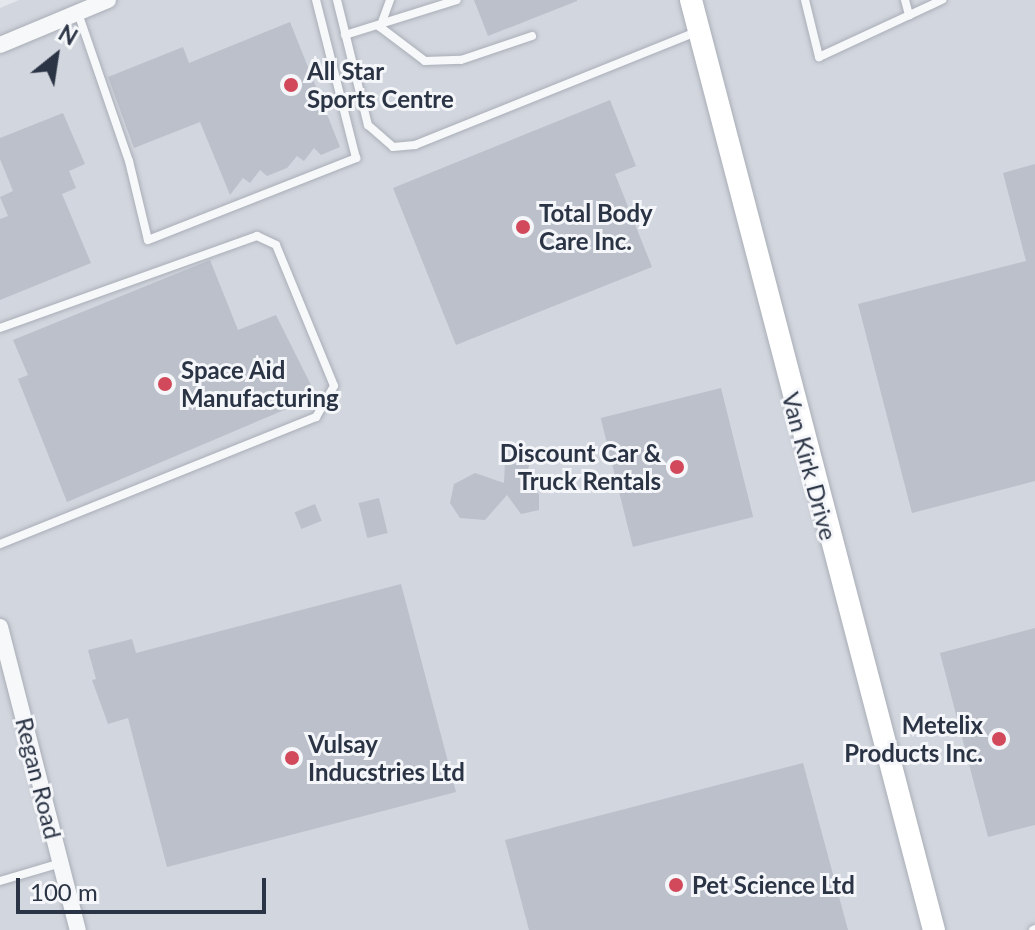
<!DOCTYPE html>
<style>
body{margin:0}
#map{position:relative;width:1035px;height:930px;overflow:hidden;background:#e4e7ec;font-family:Lato,sans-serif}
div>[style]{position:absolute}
.built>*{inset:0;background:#d2d6de}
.building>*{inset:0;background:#bbc0ca;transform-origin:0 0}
.roads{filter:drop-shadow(0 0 2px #a9aeb7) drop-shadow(0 0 2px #a9aeb7)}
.lane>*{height:8px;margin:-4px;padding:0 4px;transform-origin:4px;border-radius:4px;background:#f7f8fa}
.street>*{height:16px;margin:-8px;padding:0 8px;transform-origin:8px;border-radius:8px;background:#f7f8fa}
.secondary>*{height:22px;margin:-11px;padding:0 11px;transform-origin:11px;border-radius:11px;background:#fff}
.dots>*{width:22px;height:22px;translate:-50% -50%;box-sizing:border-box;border:4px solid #f4f6f9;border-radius:50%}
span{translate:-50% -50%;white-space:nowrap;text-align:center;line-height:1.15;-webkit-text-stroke:6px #f4f6f9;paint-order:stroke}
.poi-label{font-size:24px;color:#2b3445;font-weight:700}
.left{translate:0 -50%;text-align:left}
.right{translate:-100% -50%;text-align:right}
.street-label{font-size:24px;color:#2b3445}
.north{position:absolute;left:16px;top:16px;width:80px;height:80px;-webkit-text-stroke:6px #f4f6f9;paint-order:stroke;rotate:30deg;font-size:22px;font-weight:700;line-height:32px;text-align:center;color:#2b3445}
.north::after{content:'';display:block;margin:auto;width:28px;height:36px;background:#2b3445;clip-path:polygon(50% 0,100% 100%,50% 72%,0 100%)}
.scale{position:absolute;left:16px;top:878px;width:250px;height:36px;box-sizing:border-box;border:4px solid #2b3445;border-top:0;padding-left:10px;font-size:24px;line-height:28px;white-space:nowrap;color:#2b3445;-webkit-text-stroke:6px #f4f6f9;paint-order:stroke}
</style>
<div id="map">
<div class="built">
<div style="clip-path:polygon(19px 0,1035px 0,1035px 930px,0 930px,0 8px)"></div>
</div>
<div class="building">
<div style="clip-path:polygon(474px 0,577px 0,577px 1px,488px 36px)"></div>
<div style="clip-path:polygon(290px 22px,340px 147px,321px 155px,314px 148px,304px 161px,297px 156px,287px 168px,267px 176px,260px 170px,250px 183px,243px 178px,230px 195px,200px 122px,134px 148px,108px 77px,183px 47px,189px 63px)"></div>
<div style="clip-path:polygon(610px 100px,636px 166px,615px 174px,652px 267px,456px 345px,393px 188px)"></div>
<div style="clip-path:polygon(63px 113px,85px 164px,69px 171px,76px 188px,62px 194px,91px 263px,0 300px,0 219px,8px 216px,0 197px,13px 191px,0 159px,0 138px)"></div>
<div style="clip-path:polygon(1035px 164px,1035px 481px,912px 513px,858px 304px,1026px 261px,1003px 173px)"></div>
<div style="clip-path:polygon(210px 260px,238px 330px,276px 315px,313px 389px,308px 400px,67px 502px,18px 379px,28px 375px,13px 340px)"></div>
<div style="left:721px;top:388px;width:133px;height:124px;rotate:76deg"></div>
<div style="clip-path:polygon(514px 451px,531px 460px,523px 483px,539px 494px,539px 510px,521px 514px,507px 495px,485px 520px,460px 518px,450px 503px,454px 484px,475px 473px,504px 483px,505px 460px)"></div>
<div style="left:379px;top:498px;width:36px;height:21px;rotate:76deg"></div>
<div style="left:315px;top:504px;width:18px;height:22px;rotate:68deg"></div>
<div style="clip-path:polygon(401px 584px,456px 792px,167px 867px,128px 718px,108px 724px,92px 680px,96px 679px,88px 650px,132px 639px,136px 653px)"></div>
<div style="clip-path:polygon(1035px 628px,1035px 825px,988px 837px,940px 653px)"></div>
<div style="clip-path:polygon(803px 763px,848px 930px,529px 930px,505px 840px)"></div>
</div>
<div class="roads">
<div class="lane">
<div style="left:337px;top:0;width:129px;rotate:76.1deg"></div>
<div style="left:368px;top:125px;width:33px;rotate:41deg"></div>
<div style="left:393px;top:147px;width:22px;rotate:-5deg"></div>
<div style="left:415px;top:145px;width:305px;rotate:-21.9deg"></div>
<div style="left:390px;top:0;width:29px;rotate:110deg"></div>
<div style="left:380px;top:27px;width:56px;rotate:37.1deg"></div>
<div style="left:425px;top:61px;width:36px;rotate:-2deg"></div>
<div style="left:461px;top:60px;width:75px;rotate:-18.7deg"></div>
<div style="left:805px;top:0;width:59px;rotate:76.2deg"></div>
<div style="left:819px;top:57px;width:136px;rotate:-24.9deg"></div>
<div style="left:905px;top:0;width:16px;rotate:75deg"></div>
<div style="left:78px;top:13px;width:157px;rotate:71deg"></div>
<div style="left:129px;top:161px;width:81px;rotate:76.5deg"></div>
<div style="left:148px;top:240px;width:224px;rotate:-21.5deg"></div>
<div style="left:356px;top:158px;width:163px;rotate:-104.2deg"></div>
<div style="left:345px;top:35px;width:117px;rotate:-17.4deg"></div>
<div style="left:0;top:328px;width:273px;rotate:-19.7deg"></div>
<div style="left:257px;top:236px;width:21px;rotate:25deg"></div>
<div style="left:276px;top:245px;width:152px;rotate:67.6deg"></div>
<div style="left:334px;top:386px;width:36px;rotate:120deg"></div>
<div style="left:316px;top:417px;width:341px;rotate:158.1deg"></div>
<div style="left:0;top:881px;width:64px;rotate:-16.4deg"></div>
<div style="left:1033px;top:930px;width:2px;rotate:-27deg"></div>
</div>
<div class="street">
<div style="left:0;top:45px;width:117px;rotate:-22.6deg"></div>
<div style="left:0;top:627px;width:313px;rotate:75.6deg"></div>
</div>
<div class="secondary">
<div style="left:691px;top:0;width:961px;rotate:75.36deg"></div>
</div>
</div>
<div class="dots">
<div style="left:291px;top:85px;background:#d1495b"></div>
<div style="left:523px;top:227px;background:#d1495b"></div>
<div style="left:165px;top:384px;background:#d1495b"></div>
<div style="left:677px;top:467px;background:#d1495b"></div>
<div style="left:999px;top:739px;background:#d1495b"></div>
<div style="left:292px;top:758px;background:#d1495b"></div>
<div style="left:676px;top:885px;background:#d1495b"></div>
</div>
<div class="poi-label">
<span class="left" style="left:307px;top:85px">All Star<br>Sports Centre</span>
<span class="left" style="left:539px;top:227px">Total Body<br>Care Inc.</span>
<span class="left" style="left:181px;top:384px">Space Aid<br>Manufacturing</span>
<span class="right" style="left:661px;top:467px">Discount Car &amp;<br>Truck Rentals</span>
<span class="right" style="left:983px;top:739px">Metelix<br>Products Inc.</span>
<span class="left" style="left:308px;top:758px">Vulsay<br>Inducstries Ltd</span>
<span class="left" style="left:692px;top:885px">Pet Science Ltd</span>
</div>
<div class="street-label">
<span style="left:810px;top:466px;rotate:75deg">Van Kirk Drive</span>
<span style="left:39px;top:778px;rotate:76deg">Regan Road</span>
</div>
<div class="north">N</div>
<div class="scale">100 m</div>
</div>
